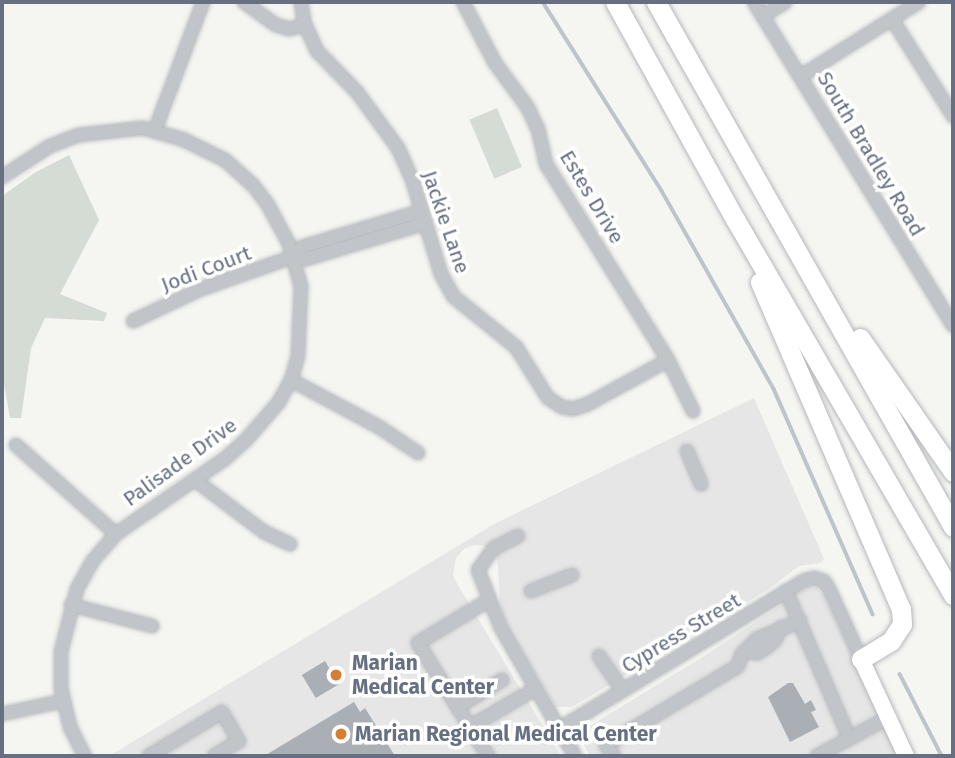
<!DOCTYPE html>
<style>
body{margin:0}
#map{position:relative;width:955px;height:758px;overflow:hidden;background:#f5f6f2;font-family:"Fira Sans",sans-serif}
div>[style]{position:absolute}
.built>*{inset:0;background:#e6e6e6}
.green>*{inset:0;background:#d5dcd4;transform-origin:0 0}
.stream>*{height:3.5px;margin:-1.75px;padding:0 1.75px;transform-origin:1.75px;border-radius:1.75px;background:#bec4cb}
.building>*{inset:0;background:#aaafb6;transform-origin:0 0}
.roads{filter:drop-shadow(0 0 2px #b5b7bc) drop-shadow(0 0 2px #b5b7bc)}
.minor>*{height:12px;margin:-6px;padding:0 6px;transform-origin:6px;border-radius:6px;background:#c1c4c8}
.major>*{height:16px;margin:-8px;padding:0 8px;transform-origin:8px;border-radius:8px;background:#fff}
.highway>*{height:19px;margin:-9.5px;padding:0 9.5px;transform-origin:9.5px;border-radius:9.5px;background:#fff}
.dots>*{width:19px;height:19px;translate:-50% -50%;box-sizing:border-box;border:4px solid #fff;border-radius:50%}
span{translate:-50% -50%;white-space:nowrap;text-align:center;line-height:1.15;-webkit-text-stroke:7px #fff;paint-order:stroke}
.street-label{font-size:21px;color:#677082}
.poi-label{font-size:21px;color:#677082;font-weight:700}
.left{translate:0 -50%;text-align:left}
.frame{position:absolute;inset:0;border:4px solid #677082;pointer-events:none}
</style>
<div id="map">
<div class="built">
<div style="clip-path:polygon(754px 398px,824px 559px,821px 563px,799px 566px,769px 589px,572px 707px,556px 707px,507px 626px,500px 604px,497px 554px,485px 546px,474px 545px,464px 549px,456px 558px,453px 575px,456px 582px,561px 756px,109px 756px,496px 523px)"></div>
<div style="clip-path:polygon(808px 587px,817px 588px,823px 596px,902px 756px,590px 756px,580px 737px,583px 730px,706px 655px)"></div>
</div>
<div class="green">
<div style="left:497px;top:108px;width:64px;height:30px;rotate:67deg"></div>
<div style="clip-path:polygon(69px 155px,99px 220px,60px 294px,107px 313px,104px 321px,45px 318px,31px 348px,21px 418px,10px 418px,2px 372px,2px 196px,36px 172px)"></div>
</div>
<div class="stream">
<div style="left:543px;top:2px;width:223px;rotate:57.8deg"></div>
<div style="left:662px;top:191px;width:227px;rotate:60.5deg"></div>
<div style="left:774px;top:389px;width:246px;rotate:66.3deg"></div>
<div style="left:900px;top:674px;width:92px;rotate:62.9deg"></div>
</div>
<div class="building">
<div style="left:325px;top:661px;width:27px;height:27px;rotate:59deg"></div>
<div style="clip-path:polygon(788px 683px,793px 683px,805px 704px,811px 700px,816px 710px,811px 712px,819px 727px,790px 742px,768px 697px)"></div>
<div style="clip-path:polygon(354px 702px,360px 712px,365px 708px,395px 756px,264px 756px)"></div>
</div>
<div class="roads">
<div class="minor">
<div style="left:244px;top:2px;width:39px;rotate:36deg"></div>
<div style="left:276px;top:25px;width:14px;rotate:17deg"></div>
<div style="left:289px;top:29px;width:16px;rotate:-14deg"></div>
<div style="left:301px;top:2px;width:20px;rotate:81deg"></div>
<div style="left:304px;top:22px;width:32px;rotate:66deg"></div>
<div style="left:317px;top:51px;width:57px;rotate:45.7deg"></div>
<div style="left:357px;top:92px;width:69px;rotate:53.8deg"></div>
<div style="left:398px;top:148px;width:34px;rotate:66deg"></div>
<div style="left:412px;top:179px;width:99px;rotate:73deg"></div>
<div style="left:441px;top:274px;width:26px;rotate:61deg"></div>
<div style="left:454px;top:297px;width:80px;rotate:38.9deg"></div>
<div style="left:516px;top:347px;width:60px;rotate:57.9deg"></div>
<div style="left:548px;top:398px;width:17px;rotate:33deg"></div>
<div style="left:562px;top:407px;width:11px;rotate:10deg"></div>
<div style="left:573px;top:409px;width:16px;rotate:-18deg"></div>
<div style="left:588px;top:404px;width:91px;rotate:-28.8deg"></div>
<div style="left:463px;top:2px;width:69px;rotate:62.3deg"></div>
<div style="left:495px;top:63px;width:56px;rotate:53.7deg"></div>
<div style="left:528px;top:108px;width:23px;rotate:65deg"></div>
<div style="left:538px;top:129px;width:36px;rotate:77deg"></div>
<div style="left:546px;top:164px;width:231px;rotate:58.1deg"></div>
<div style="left:668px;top:360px;width:57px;rotate:63.9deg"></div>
<div style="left:754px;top:2px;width:380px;rotate:58.4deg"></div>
<div style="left:763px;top:16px;width:26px;rotate:-32deg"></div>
<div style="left:892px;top:19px;width:115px;rotate:57.8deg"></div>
<div style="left:801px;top:76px;width:139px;rotate:-32.1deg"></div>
<div style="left:155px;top:130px;width:137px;rotate:-69.4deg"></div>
<div style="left:2px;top:177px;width:57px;rotate:-32.9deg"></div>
<div style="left:50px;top:146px;width:31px;rotate:-21deg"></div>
<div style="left:79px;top:135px;width:64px;rotate:-6.2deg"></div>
<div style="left:143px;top:128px;width:41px;rotate:15.8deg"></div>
<div style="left:182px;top:139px;width:48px;rotate:26deg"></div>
<div style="left:225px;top:160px;width:38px;rotate:42deg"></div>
<div style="left:253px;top:185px;width:25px;rotate:53deg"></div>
<div style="left:268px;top:205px;width:44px;rotate:61.7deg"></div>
<div style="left:289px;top:244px;width:44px;rotate:74.1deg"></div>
<div style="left:301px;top:286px;width:70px;rotate:92.5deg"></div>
<div style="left:298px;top:356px;width:25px;rotate:106deg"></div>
<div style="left:291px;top:380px;width:25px;rotate:119deg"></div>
<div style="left:279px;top:402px;width:50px;rotate:131deg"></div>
<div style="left:246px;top:440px;width:27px;rotate:138deg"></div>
<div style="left:226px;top:458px;width:134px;rotate:145.4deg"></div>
<div style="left:116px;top:534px;width:37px;rotate:131deg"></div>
<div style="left:92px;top:562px;width:31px;rotate:119deg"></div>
<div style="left:77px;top:589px;width:65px;rotate:104.3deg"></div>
<div style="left:61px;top:652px;width:36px;rotate:90deg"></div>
<div style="left:61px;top:688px;width:40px;rotate:77deg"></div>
<div style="left:70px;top:727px;width:33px;rotate:63deg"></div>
<div style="left:295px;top:256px;width:11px;rotate:15deg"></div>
<div style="left:306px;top:259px;width:125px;rotate:-16.7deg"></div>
<div style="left:133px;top:321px;width:75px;rotate:-25.2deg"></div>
<div style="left:201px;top:289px;width:100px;rotate:-19.3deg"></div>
<div style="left:295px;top:256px;width:11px;rotate:-52deg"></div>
<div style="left:302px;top:247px;width:125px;rotate:-16.7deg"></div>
<div style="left:291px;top:380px;width:100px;rotate:28.1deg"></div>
<div style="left:379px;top:427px;width:47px;rotate:33.7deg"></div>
<div style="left:16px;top:445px;width:134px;rotate:41.7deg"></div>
<div style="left:687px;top:451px;width:36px;rotate:67deg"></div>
<div style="left:195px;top:480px;width:86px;rotate:37deg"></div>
<div style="left:264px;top:532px;width:29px;rotate:25deg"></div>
<div style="left:518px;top:536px;width:27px;rotate:153deg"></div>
<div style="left:494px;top:548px;width:27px;rotate:126deg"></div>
<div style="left:478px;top:570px;width:62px;rotate:68.4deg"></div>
<div style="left:501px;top:628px;width:148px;rotate:60deg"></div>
<div style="left:531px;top:591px;width:44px;rotate:-21.3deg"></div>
<div style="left:786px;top:591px;width:159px;rotate:66.7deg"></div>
<div style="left:71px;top:605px;width:84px;rotate:14.5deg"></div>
<div style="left:745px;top:651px;width:12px;rotate:9deg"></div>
<div style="left:757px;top:653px;width:12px;rotate:-31deg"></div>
<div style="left:767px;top:647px;width:11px;rotate:-41deg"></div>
<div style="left:775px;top:640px;width:14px;rotate:-65deg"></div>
<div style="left:599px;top:656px;width:42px;rotate:55.6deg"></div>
<div style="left:458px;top:707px;width:52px;rotate:-31.5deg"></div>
<div style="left:2px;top:714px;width:62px;rotate:-12deg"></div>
<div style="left:470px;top:727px;width:75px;rotate:-30.3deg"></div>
<div style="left:559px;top:729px;width:285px;rotate:-31.2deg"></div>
<div style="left:803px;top:581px;width:11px;rotate:-15deg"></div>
<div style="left:814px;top:578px;width:10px;rotate:17deg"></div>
<div style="left:824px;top:581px;width:9px;rotate:58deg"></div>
<div style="left:829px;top:589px;width:77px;rotate:65.4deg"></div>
<div style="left:149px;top:756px;width:85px;rotate:-31.1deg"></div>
<div style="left:222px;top:712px;width:34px;rotate:60deg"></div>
<div style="left:239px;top:741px;width:29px;rotate:149deg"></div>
<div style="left:488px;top:756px;width:133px;rotate:-121.8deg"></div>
<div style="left:418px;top:643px;width:83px;rotate:-31.2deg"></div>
<div style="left:614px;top:756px;width:14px;rotate:-126deg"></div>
<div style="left:606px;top:745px;width:154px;rotate:-30.9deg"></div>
<div style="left:738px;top:666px;width:13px;rotate:-72deg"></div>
<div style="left:742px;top:654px;width:21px;rotate:-45deg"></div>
<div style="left:757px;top:639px;width:47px;rotate:-22.7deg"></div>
<div style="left:817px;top:756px;width:82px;rotate:-28.4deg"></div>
</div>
<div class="major">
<div style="left:861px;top:659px;width:107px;rotate:65.1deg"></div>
</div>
<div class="highway">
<div style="left:615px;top:2px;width:248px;rotate:61.1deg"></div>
<div style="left:735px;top:219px;width:435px;rotate:59.9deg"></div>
<div style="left:656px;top:2px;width:603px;rotate:60.5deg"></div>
<div style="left:760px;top:282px;width:356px;rotate:66.7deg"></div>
<div style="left:901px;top:609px;width:15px;rotate:86deg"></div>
<div style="left:902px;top:624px;width:20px;rotate:123deg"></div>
<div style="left:891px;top:641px;width:35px;rotate:149deg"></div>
<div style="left:860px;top:338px;width:163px;rotate:55.2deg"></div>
</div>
</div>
<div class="dots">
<div style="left:336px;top:675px;background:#d77c31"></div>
<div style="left:341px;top:734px;background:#d77c31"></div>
</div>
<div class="street-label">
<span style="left:871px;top:154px;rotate:59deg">South Bradley Road</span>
<span style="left:592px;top:197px;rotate:59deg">Estes Drive</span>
<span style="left:446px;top:222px;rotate:71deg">Jackie Lane</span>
<span style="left:206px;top:269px;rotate:-21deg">Jodi Court</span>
<span style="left:180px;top:462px;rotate:-36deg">Palisade Drive</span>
<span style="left:681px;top:633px;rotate:-31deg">Cypress Street</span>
</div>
<div class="poi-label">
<span class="left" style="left:352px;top:675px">Marian<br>Medical Center</span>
<span class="left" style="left:355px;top:734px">Marian Regional Medical Center</span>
</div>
<div class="frame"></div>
</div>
